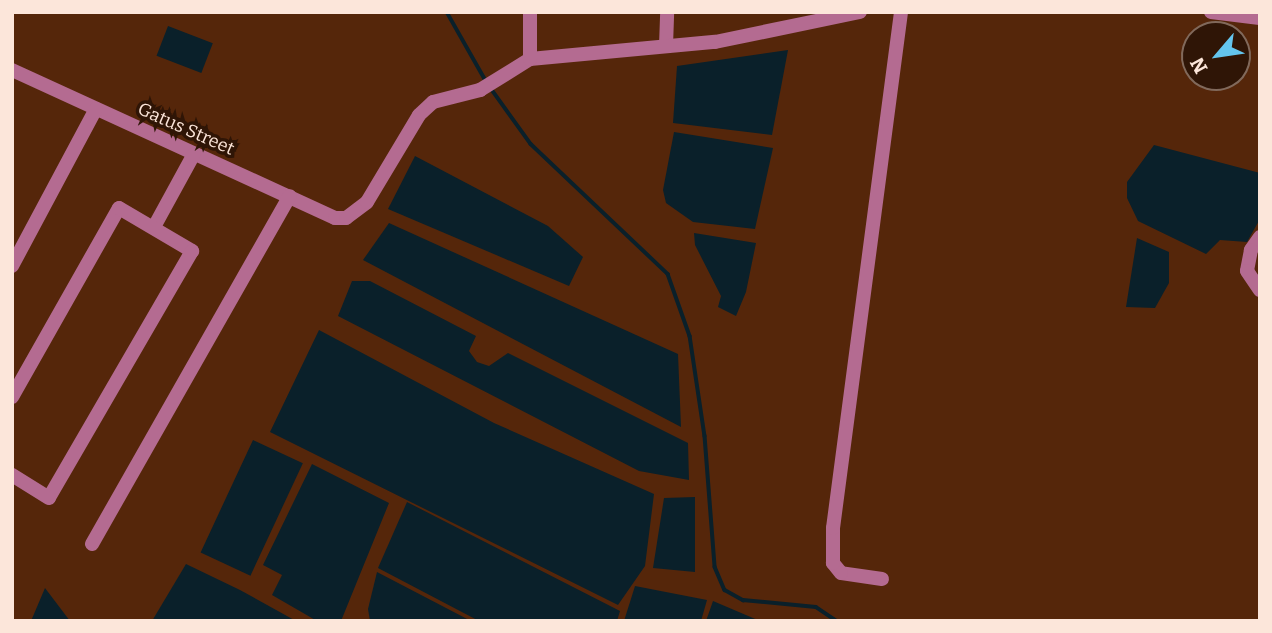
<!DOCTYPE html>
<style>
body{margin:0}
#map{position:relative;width:1272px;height:633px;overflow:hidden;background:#55260a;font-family:Bitter,serif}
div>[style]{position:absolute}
.water>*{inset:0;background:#0a202a;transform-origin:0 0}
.stream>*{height:3.5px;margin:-1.75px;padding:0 1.75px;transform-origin:1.75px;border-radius:1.75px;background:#0a202a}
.minor>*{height:14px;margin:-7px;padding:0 7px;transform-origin:7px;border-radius:7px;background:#b46b91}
span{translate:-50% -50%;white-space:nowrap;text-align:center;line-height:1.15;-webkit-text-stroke:7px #2f1506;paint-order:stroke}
.street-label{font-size:18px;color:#fce6da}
.frame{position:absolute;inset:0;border:14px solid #fce6da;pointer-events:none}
.north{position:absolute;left:1181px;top:21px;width:70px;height:70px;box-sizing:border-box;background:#2f1506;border:2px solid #81695b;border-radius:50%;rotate:241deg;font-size:19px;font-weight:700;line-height:28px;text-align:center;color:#fce6da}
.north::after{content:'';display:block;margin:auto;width:24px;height:32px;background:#64c5ee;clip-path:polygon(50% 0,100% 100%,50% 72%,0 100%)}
</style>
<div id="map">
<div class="water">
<div style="left:168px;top:26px;width:48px;height:32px;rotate:21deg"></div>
<div style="clip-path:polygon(788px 50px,772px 135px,673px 123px,677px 66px)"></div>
<div style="clip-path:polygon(674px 132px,773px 148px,755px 229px,693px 222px,666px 203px,663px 190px)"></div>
<div style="clip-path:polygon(1154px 145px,1260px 173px,1260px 219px,1247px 242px,1220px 240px,1206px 254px,1138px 221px,1127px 198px,1127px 182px)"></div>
<div style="clip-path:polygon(415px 156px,548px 226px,583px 257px,569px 286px,388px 209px)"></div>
<div style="clip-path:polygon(389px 223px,678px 354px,681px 427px,363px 260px)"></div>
<div style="clip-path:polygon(694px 233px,756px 243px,746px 292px,736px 316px,718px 307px,721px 296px,695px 245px)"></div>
<div style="clip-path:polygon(1137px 238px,1169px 252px,1169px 283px,1155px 308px,1126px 307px)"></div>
<div style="clip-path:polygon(352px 281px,370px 281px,476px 336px,469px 351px,477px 362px,489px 366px,508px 353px,688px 443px,689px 480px,639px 471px,338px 316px)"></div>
<div style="clip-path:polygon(319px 330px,494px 423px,654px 494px,645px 566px,618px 605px,270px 432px)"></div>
<div style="left:253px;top:440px;width:55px;height:124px;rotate:25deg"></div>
<div style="clip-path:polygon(312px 464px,389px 503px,341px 621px,317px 621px,272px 595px,282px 575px,263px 565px)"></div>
<div style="clip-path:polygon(695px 497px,695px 572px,653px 568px,664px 498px)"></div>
<div style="clip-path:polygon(407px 502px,620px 611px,617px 621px,479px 621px,378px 568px)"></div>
<div style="clip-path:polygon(186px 564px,240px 590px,296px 621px,152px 621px)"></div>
<div style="clip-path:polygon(377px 572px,471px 621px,370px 621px,368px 609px)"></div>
<div style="clip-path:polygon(635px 586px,707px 600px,701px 621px,624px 621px)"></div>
<div style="clip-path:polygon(45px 588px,70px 621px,31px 621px)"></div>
<div style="clip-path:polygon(713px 601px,760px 621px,706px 621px)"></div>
</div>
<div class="stream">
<div style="left:447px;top:12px;width:79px;rotate:60.5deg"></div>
<div style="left:490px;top:87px;width:70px;rotate:54.3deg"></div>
<div style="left:531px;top:144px;width:189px;rotate:43.5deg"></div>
<div style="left:668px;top:274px;width:66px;rotate:70.5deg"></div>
<div style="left:690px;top:336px;width:101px;rotate:81.5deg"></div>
<div style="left:705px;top:436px;width:131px;rotate:85.6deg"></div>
<div style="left:715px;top:567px;width:25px;rotate:67deg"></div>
<div style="left:725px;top:590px;width:21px;rotate:29deg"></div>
<div style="left:743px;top:600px;width:73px;rotate:5.5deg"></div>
<div style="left:816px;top:607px;width:25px;rotate:34deg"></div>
</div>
<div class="minor">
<div style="left:1211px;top:12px;width:49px;rotate:7deg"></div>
<div style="left:666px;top:46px;width:34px;rotate:-88deg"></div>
<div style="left:530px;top:59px;width:186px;rotate:-5.3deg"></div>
<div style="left:715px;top:42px;width:148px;rotate:-11.7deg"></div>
<div style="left:12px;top:70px;width:355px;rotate:24.6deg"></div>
<div style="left:335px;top:218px;width:11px"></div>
<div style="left:346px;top:218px;width:26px;rotate:-37deg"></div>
<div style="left:367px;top:202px;width:101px;rotate:-59.1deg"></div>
<div style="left:419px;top:115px;width:19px;rotate:-43deg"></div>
<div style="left:433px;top:102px;width:49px;rotate:-14.3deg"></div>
<div style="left:480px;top:90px;width:59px;rotate:-31.8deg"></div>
<div style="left:530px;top:59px;width:47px;rotate:-90deg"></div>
<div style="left:154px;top:227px;width:83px;rotate:-61.3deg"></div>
<div style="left:1260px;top:237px;width:16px;rotate:125deg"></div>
<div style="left:1251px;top:250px;width:21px;rotate:101deg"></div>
<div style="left:1247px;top:271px;width:23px;rotate:56deg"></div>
<div style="left:12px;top:266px;width:178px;rotate:-61.9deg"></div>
<div style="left:12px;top:397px;width:217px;rotate:-60.5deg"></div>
<div style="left:119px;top:208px;width:85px;rotate:30.5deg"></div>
<div style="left:192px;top:251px;width:285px;rotate:120.1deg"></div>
<div style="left:49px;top:498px;width:44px;rotate:-148.1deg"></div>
<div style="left:92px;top:544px;width:400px;rotate:-60.4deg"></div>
<div style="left:882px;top:579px;width:41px;rotate:-171.7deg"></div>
<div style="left:841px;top:573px;width:13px;rotate:-129deg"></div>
<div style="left:833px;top:563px;width:35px;rotate:-90deg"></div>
<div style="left:833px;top:528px;width:520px;rotate:-82.49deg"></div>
</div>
<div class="street-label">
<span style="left:186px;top:129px;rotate:24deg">Gatus Street</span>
</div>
<div class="frame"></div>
<div class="north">N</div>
</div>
